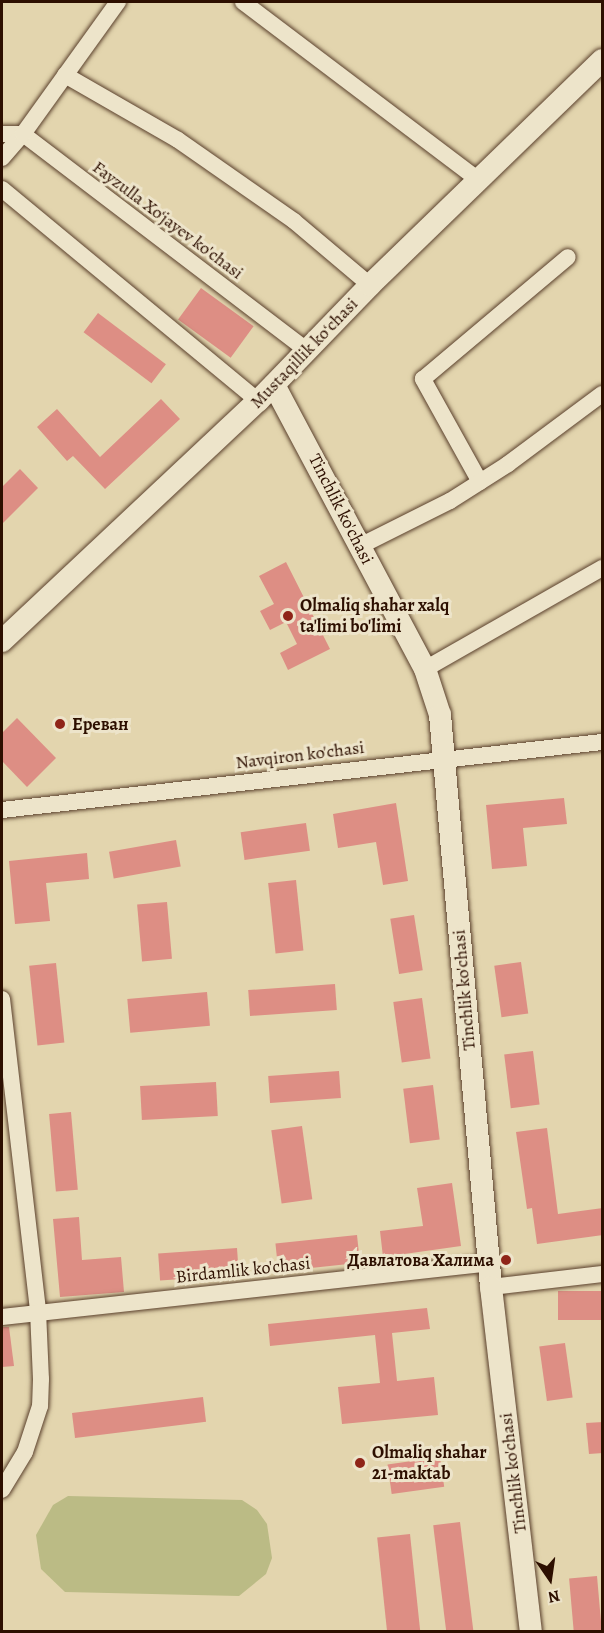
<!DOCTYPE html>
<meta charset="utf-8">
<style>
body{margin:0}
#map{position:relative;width:604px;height:1633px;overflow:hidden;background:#e3d5ae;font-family:Alegreya,serif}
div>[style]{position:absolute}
.green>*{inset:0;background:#bbbb85}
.building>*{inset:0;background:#dd8e84;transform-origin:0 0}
.roads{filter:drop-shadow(0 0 2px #5a402c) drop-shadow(0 0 2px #5a402c)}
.street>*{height:16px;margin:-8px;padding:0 8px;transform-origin:8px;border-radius:8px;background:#ede4ca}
.secondary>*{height:22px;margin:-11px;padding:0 11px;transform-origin:11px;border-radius:11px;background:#ede4ca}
.dots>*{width:16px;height:16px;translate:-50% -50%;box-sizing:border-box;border:3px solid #ede4ca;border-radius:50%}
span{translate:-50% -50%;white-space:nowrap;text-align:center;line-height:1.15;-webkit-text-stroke:6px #ede4ca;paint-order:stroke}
.street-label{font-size:18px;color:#2d0f00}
.poi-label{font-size:18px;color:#2d0f00;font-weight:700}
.left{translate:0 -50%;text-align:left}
.right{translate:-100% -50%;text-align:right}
.frame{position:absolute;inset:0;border:3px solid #2d0f00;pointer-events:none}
.north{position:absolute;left:520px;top:1549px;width:60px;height:60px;-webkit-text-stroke:4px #ede4ca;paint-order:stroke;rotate:167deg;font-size:16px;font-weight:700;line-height:24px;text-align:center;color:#2d0f00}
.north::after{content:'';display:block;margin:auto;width:21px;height:27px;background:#2d0f00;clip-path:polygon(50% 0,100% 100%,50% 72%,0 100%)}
</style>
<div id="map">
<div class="green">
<div style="clip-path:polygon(68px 1496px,242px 1500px,257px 1510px,267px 1524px,272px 1558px,266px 1574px,239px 1596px,65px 1592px,41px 1569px,36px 1535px,53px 1505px)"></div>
</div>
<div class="building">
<div style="left:201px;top:288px;width:65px;height:39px;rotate:36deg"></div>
<div style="left:98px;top:313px;width:85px;height:24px;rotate:37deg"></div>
<div style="clip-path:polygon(161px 399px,180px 419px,105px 489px,73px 456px,67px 461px,37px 427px,57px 409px,100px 457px)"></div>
<div style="clip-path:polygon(20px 469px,38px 488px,2px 524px,2px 487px)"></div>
<div style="clip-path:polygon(286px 562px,330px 649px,288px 670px,280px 653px,297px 644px,286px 622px,270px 630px,260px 611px,274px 604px,259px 576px)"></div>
<div style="clip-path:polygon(17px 718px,56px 758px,27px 787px,2px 761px,2px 733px)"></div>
<div style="clip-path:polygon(564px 798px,567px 824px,523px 828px,527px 866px,492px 869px,486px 805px)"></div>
<div style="clip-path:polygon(396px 803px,408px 881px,383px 885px,376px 842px,338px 848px,333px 814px)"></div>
<div style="left:306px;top:823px;width:28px;height:66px;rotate:82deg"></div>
<div style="left:176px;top:840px;width:27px;height:68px;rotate:80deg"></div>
<div style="clip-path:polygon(87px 853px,89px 879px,46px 883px,50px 921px,15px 924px,9px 861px)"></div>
<div style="left:296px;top:880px;width:71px;height:28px;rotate:84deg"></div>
<div style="left:167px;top:902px;width:57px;height:30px;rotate:85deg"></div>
<div style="left:414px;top:915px;width:56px;height:24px;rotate:81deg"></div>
<div style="left:521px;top:962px;width:52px;height:27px;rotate:82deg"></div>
<div style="left:56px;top:963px;width:80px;height:27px;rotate:84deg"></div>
<div style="left:335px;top:984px;width:26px;height:87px;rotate:86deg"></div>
<div style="left:207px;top:992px;width:34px;height:80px;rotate:85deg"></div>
<div style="left:422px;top:998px;width:61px;height:29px;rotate:82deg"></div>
<div style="left:533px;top:1051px;width:54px;height:29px;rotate:83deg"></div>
<div style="left:339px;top:1071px;width:27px;height:71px;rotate:86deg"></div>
<div style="left:216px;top:1082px;width:34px;height:76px;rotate:87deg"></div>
<div style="left:433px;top:1085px;width:55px;height:30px;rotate:83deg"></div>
<div style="left:71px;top:1112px;width:78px;height:22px;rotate:85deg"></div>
<div style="left:302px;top:1126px;width:74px;height:31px;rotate:82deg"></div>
<div style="clip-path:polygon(547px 1128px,558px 1214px,603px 1208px,603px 1235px,537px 1244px,532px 1208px,527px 1209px,516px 1132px)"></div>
<div style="clip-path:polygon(452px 1183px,461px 1246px,383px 1257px,380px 1231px,423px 1226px,417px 1188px)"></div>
<div style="clip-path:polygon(79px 1217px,82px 1260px,121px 1257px,124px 1292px,60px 1297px,53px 1219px)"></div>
<div style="left:357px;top:1235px;width:28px;height:82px;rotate:84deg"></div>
<div style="left:237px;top:1248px;width:27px;height:79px;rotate:86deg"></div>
<div style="left:603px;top:1291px;width:29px;height:45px;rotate:90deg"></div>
<div style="clip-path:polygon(427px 1308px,430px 1329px,392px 1333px,397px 1381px,434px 1377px,438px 1415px,342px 1424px,338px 1387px,380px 1383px,375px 1335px,270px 1346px,268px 1324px)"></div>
<div style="clip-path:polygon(2px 1327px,9px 1327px,14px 1366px,2px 1367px)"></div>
<div style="left:565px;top:1343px;width:55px;height:26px;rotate:82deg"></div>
<div style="left:203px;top:1397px;width:25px;height:132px;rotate:83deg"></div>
<div style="clip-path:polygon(603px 1422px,603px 1453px,589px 1454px,586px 1423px)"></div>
<div style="left:440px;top:1457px;width:30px;height:53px;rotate:82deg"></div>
<div style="left:460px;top:1522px;width:111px;height:27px;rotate:83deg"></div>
<div style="left:410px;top:1534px;width:99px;height:33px;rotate:84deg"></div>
<div style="left:597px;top:1576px;width:56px;height:28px;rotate:85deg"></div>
</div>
<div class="roads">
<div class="street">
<div style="left:243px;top:2px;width:297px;rotate:37.1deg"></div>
<div style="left:65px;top:75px;width:130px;rotate:29.9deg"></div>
<div style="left:178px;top:140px;width:141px;rotate:34.9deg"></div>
<div style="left:294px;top:221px;width:99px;rotate:40.1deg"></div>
<div style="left:2px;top:134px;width:21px"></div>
<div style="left:23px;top:134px;width:357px;rotate:37.3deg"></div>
<div style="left:2px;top:158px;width:32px;rotate:-49deg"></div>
<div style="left:23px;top:134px;width:163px;rotate:-54.3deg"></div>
<div style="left:2px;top:189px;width:332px;rotate:39.6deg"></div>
<div style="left:480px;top:482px;width:118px;rotate:-119deg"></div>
<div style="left:423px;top:379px;width:189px;rotate:-40.1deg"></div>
<div style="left:360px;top:546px;width:101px;rotate:-26.6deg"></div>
<div style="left:450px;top:501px;width:69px;rotate:-32.5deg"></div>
<div style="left:508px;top:464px;width:117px;rotate:-36.7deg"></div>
<div style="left:425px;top:669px;width:204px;rotate:-29.7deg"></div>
<div style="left:2px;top:810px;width:604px;rotate:-6.47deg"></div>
<div style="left:2px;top:999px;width:314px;rotate:83.4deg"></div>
<div style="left:38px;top:1311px;width:68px;rotate:87.5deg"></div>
<div style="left:41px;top:1379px;width:27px;rotate:92deg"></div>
<div style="left:40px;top:1406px;width:48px;rotate:108.1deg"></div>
<div style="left:25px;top:1452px;width:44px;rotate:121.2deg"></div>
<div style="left:491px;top:1287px;width:112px;rotate:-6.7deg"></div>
<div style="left:2px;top:1317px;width:490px;rotate:-6.3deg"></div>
</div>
<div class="secondary">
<div style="left:274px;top:385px;width:322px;rotate:62deg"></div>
<div style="left:425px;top:669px;width:48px;rotate:71.9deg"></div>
<div style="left:440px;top:715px;width:574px;rotate:84.9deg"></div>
<div style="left:491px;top:1287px;width:347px;rotate:83.4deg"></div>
<div style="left:2px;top:641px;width:351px;rotate:-43.2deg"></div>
<div style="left:258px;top:401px;width:161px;rotate:-46deg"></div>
<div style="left:370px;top:285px;width:323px;rotate:-44.1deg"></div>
</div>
</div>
<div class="dots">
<div style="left:288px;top:616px;background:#8f2418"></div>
<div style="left:60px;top:724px;background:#8f2418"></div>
<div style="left:506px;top:1260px;background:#8f2418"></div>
<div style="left:360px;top:1463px;background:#8f2418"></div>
</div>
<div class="street-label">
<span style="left:168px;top:220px;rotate:37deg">Fayzulla Xo‘jayev ko'chasi</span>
<span style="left:304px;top:353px;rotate:-46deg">Mustaqillik koʻchasi</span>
<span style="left:341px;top:509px;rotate:63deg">Tinchlik ko'chasi</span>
<span style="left:300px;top:755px;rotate:-7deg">Navqiron ko'chasi</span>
<span style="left:464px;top:990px;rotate:-95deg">Tinchlik ko'chasi</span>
<span style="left:243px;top:1270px;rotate:-6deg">Birdamlik ko'chasi</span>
<span style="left:513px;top:1473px;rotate:-97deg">Tinchlik ko'chasi</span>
</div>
<div class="poi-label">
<span class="left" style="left:300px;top:616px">Olmaliq shahar xalq<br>ta'limi bo'limi</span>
<span class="left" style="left:72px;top:724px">Ереван</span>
<span class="right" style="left:494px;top:1260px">Давлатова Халима</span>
<span class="left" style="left:372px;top:1463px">Olmaliq shahar<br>21-maktab</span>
</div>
<div class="frame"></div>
<div class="north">N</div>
</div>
